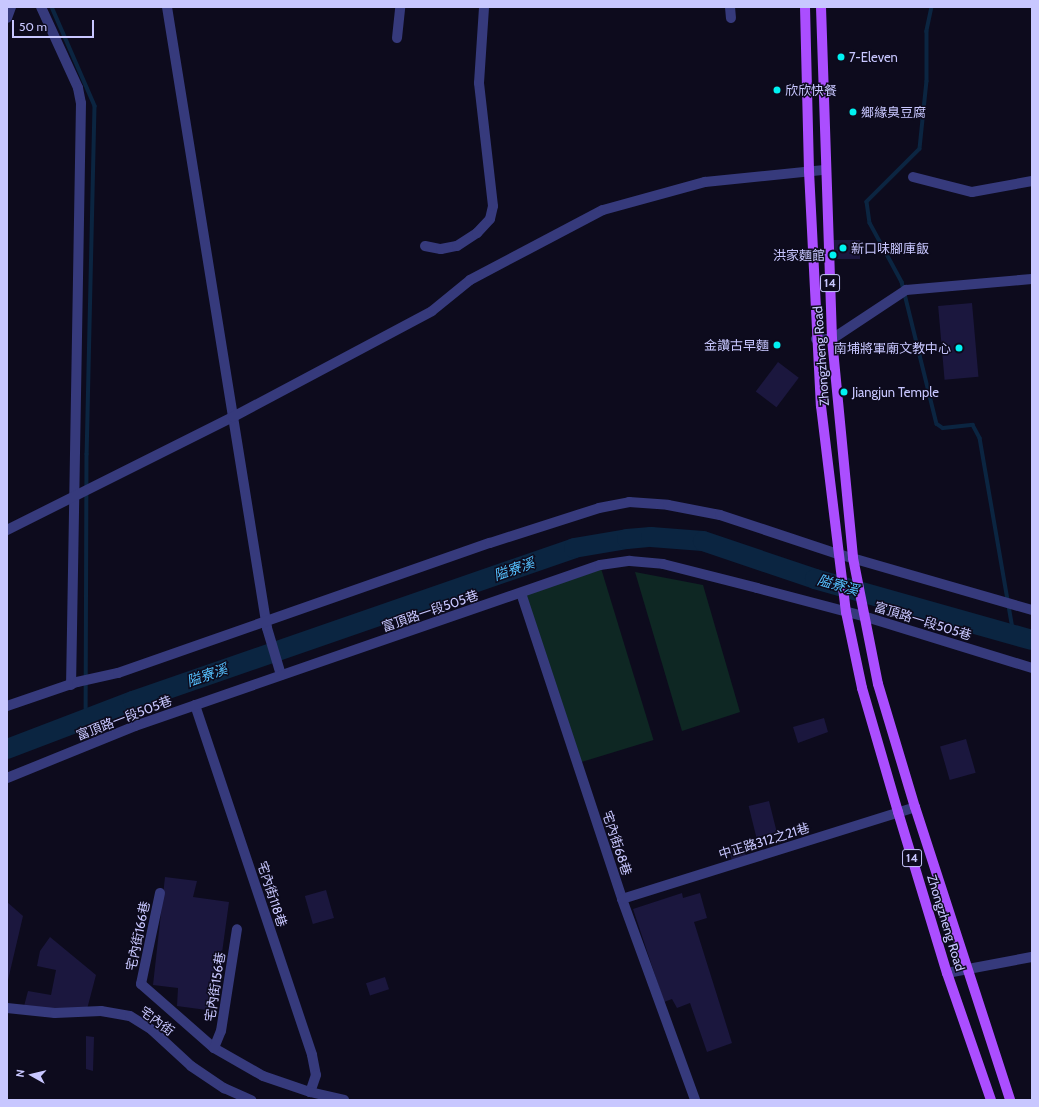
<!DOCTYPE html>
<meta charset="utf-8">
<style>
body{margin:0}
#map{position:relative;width:1039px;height:1107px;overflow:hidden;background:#0d0b1d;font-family:Cabin,"Noto Sans TC",sans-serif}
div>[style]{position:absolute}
.green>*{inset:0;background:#0e2723;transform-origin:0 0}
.stream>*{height:3.5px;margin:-1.75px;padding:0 1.75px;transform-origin:1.75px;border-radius:1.75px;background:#0b2541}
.river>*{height:20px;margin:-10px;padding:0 10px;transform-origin:10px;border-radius:10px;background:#0b2541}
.building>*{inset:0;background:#1b173e;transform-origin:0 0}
.minor>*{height:10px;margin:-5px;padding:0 5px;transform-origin:5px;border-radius:5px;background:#363a7c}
.major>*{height:10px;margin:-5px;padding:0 5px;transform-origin:5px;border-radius:5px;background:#ab4eff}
.dots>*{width:11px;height:11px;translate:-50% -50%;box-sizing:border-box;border:2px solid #0d0b1d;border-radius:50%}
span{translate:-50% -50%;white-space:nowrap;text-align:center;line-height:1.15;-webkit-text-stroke:3px #0d0b1d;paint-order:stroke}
.shield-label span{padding:1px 3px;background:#0d0b1d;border:1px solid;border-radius:3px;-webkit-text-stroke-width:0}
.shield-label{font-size:12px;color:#c8c7ff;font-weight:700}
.poi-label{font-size:13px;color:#c8c7ff}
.left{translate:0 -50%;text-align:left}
.right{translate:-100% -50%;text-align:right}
.street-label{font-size:13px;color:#c8c7ff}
.water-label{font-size:14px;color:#55c1ff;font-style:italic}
.frame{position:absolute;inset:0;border:8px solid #c8c7ff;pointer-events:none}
.north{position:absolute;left:12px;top:1055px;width:40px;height:40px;-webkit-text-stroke:3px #0d0b1d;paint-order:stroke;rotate:278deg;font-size:11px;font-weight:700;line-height:16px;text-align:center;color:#c8c7ff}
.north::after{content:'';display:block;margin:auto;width:14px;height:18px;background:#c8c7ff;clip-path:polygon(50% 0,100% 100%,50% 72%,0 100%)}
.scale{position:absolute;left:12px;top:20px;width:82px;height:18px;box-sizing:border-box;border:2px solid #c8c7ff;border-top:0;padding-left:5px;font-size:12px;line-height:14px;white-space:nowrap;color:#c8c7ff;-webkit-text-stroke:3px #0d0b1d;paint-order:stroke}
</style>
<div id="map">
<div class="green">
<div style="left:600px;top:565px;width:183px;height:84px;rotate:73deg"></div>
<div style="clip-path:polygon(635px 572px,703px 585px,740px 712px,682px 731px)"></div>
</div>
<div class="stream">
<div style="left:52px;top:7px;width:108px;rotate:66.5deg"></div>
<div style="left:95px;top:106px;width:348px;rotate:91.3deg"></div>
<div style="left:87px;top:454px;width:267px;rotate:90.2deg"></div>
<div style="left:932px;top:7px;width:25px;rotate:102deg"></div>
<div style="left:927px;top:31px;width:50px;rotate:90deg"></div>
<div style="left:927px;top:81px;width:68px;rotate:95.9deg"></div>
<div style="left:920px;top:149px;width:75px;rotate:135deg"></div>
<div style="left:867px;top:202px;width:21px;rotate:82deg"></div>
<div style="left:870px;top:223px;width:67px;rotate:61.5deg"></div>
<div style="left:902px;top:282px;width:146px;rotate:76.2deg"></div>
<div style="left:937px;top:424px;width:7px;rotate:34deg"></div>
<div style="left:943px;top:428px;width:30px;rotate:-6deg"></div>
<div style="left:973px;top:425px;width:15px;rotate:62deg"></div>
<div style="left:980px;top:438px;width:200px;rotate:80.2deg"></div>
</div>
<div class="river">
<div style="left:7px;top:749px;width:135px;rotate:-20.9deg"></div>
<div style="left:133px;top:701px;width:467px;rotate:-19.1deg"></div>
<div style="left:574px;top:548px;width:54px;rotate:-9.6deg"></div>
<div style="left:627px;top:539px;width:24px;rotate:-5deg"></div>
<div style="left:651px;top:537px;width:52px;rotate:4.4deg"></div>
<div style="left:703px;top:541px;width:118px;rotate:18.7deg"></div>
<div style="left:815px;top:579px;width:225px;rotate:15.7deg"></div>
</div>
<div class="building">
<div style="left:829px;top:240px;width:31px;height:19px"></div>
<div style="left:972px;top:303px;width:74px;height:34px;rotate:85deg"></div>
<div style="left:778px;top:362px;width:26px;height:37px;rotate:37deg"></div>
<div style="clip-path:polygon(824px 718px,828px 732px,798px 743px,793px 727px)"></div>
<div style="left:966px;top:739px;width:35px;height:27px;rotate:74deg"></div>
<div style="left:769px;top:801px;width:32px;height:21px;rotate:76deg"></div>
<div style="left:742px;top:842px;width:14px;height:15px;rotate:73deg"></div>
<div style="clip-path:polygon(165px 877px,197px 881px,193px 897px,229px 902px,214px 1011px,177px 1006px,178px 988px,153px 985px)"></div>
<div style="left:326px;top:890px;width:29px;height:22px;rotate:74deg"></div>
<div style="clip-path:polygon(682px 893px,683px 898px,700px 893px,707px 918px,694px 922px,732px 1043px,707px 1052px,690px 1003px,677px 1008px,672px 999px,664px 1002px,633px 909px)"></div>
<div style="clip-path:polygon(7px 902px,23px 916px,8px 980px,7px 980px)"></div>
<div style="clip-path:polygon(50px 937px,96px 975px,86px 1013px,23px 1010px,28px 991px,51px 995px,56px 970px,37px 966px,40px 951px)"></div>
<div style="left:385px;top:977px;width:13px;height:20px;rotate:72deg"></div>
<div style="clip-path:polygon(86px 1036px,94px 1037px,93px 1071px,86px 1069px)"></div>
</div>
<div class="minor">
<div style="left:41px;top:7px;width:89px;rotate:65.4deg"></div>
<div style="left:78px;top:88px;width:15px;rotate:79deg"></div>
<div style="left:81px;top:103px;width:582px;rotate:90.98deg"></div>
<div style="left:167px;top:7px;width:629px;rotate:80.85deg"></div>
<div style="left:267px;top:628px;width:49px;rotate:73.4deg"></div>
<div style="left:730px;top:7px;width:11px;rotate:85deg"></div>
<div style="left:7px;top:18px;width:12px;rotate:-70deg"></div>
<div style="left:397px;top:38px;width:31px;rotate:-84deg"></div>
<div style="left:913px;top:177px;width:61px;rotate:14.3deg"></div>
<div style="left:972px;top:192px;width:61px;rotate:-10.4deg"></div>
<div style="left:425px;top:246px;width:16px;rotate:11deg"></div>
<div style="left:441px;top:249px;width:16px;rotate:-11deg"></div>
<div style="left:457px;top:246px;width:24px;rotate:-33deg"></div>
<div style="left:477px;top:233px;width:19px;rotate:-47deg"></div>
<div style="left:490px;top:219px;width:13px;rotate:-77deg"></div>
<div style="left:493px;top:206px;width:124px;rotate:-96.5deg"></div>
<div style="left:479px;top:83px;width:76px;rotate:-86.2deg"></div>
<div style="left:816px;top:339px;width:16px"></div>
<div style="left:832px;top:339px;width:89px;rotate:-33.5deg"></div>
<div style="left:906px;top:290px;width:126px;rotate:-5deg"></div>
<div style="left:7px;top:530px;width:253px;rotate:-26.6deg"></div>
<div style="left:233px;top:417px;width:225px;rotate:-28deg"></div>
<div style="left:432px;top:311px;width:49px;rotate:-39.2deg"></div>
<div style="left:470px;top:280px;width:150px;rotate:-27.8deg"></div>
<div style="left:603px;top:210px;width:106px;rotate:-15.4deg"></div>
<div style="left:705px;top:182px;width:120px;rotate:-5.8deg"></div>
<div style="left:521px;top:593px;width:322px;rotate:71.7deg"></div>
<div style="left:622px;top:899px;width:214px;rotate:70deg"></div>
<div style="left:195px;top:705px;width:369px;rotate:71.5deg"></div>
<div style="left:312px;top:1055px;width:20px;rotate:79deg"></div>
<div style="left:316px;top:1075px;width:18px;rotate:109deg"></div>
<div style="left:7px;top:706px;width:74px;rotate:-18.9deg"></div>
<div style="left:77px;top:682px;width:42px;rotate:-12.4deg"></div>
<div style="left:118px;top:673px;width:394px;rotate:-19.3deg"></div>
<div style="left:490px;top:543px;width:114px;rotate:-17.8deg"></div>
<div style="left:599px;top:508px;width:31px;rotate:-11deg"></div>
<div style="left:629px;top:502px;width:39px;rotate:4deg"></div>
<div style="left:668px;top:505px;width:53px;rotate:10.9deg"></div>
<div style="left:720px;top:515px;width:124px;rotate:18.3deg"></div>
<div style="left:838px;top:554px;width:202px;rotate:16.1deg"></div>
<div style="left:7px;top:778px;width:138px;rotate:-22.1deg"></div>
<div style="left:135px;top:726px;width:492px;rotate:-19.1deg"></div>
<div style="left:600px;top:565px;width:30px;rotate:-8deg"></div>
<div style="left:630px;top:561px;width:33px;rotate:5deg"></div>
<div style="left:663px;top:564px;width:97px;rotate:14.3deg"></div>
<div style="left:757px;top:588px;width:110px;rotate:14.8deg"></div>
<div style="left:863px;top:616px;width:177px;rotate:17.1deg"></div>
<div style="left:160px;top:893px;width:93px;rotate:101.8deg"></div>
<div style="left:141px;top:984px;width:97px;rotate:41.2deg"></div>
<div style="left:214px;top:1048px;width:56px;rotate:29.7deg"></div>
<div style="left:263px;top:1076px;width:50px;rotate:18.8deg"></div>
<div style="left:310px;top:1092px;width:35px;rotate:13deg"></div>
<div style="left:622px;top:899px;width:307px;rotate:-17.4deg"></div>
<div style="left:947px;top:973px;width:86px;rotate:-10.7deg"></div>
<div style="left:7px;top:1008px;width:48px;rotate:5.9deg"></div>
<div style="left:55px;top:1013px;width:46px;rotate:-2.5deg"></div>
<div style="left:101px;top:1011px;width:29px;rotate:10deg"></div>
<div style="left:130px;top:1016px;width:26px;rotate:32deg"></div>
<div style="left:152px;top:1030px;width:53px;rotate:42.7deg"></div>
<div style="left:191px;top:1066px;width:40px;rotate:34deg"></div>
<div style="left:224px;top:1088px;width:30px;rotate:24deg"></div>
<div style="left:214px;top:1048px;width:18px;rotate:-68deg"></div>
<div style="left:221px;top:1031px;width:103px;rotate:-81.1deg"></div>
</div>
<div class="major">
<div style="left:805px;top:7px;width:164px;rotate:88.6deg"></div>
<div style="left:809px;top:171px;width:235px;rotate:87.1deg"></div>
<div style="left:821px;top:406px;width:208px;rotate:83.1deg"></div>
<div style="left:846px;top:612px;width:78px;rotate:78.1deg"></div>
<div style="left:862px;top:688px;width:129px;rotate:73.8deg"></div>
<div style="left:898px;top:812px;width:168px;rotate:73.1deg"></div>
<div style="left:947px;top:973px;width:134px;rotate:70.9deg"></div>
<div style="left:821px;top:7px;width:332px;rotate:88.1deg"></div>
<div style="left:832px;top:339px;width:220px;rotate:84.5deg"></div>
<div style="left:853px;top:558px;width:128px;rotate:78.8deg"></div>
<div style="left:878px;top:684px;width:128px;rotate:73.3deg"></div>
<div style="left:915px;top:807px;width:308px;rotate:72deg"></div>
</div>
<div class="dots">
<div style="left:841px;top:57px;background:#00f2f2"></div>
<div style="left:777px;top:90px;background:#00f2f2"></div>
<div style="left:853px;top:112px;background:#00f2f2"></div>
<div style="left:843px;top:248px;background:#00f2f2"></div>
<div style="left:833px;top:255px;background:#00f2f2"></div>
<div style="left:777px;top:345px;background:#00f2f2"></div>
<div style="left:959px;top:348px;background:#00f2f2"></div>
<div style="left:844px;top:392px;background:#00f2f2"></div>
</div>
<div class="shield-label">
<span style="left:830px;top:283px">14</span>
<span style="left:912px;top:858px">14</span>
</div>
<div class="poi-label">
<span class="left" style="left:849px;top:57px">7-Eleven</span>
<span class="left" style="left:785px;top:90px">欣欣快餐</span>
<span class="left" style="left:861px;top:112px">鄉緣臭豆腐</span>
<span class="left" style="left:851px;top:248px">新口味腳庫飯</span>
<span class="right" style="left:825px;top:255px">洪家麵館</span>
<span class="right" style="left:769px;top:345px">金讚古早麵</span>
<span class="right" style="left:951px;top:348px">南埔將軍廟文教中心</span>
<span class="left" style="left:852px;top:392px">Jiangjun Temple</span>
</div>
<div class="street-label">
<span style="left:821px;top:356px;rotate:-94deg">Zhongzheng Road</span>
<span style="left:430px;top:611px;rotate:-19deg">富頂路一段505巷</span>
<span style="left:923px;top:621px;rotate:17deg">富頂路一段505巷</span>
<span style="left:124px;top:718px;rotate:-21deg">富頂路一段505巷</span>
<span style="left:764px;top:841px;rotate:-17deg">中正路312之21巷</span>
<span style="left:617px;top:843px;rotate:72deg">宅內街68巷</span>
<span style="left:272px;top:894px;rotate:72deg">宅內街118巷</span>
<span style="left:946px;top:923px;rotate:73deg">Zhongzheng Road</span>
<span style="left:138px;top:936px;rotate:-78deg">宅內街166巷</span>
<span style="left:215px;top:987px;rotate:-81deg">宅內街156巷</span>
<span style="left:157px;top:1021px;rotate:37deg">宅內街</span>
</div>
<div class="water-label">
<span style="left:514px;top:569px;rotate:-19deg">隘寮溪</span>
<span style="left:838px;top:585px;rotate:16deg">隘寮溪</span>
<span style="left:207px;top:675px;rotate:-19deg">隘寮溪</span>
</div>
<div class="frame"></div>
<div class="north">N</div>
<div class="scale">50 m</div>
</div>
